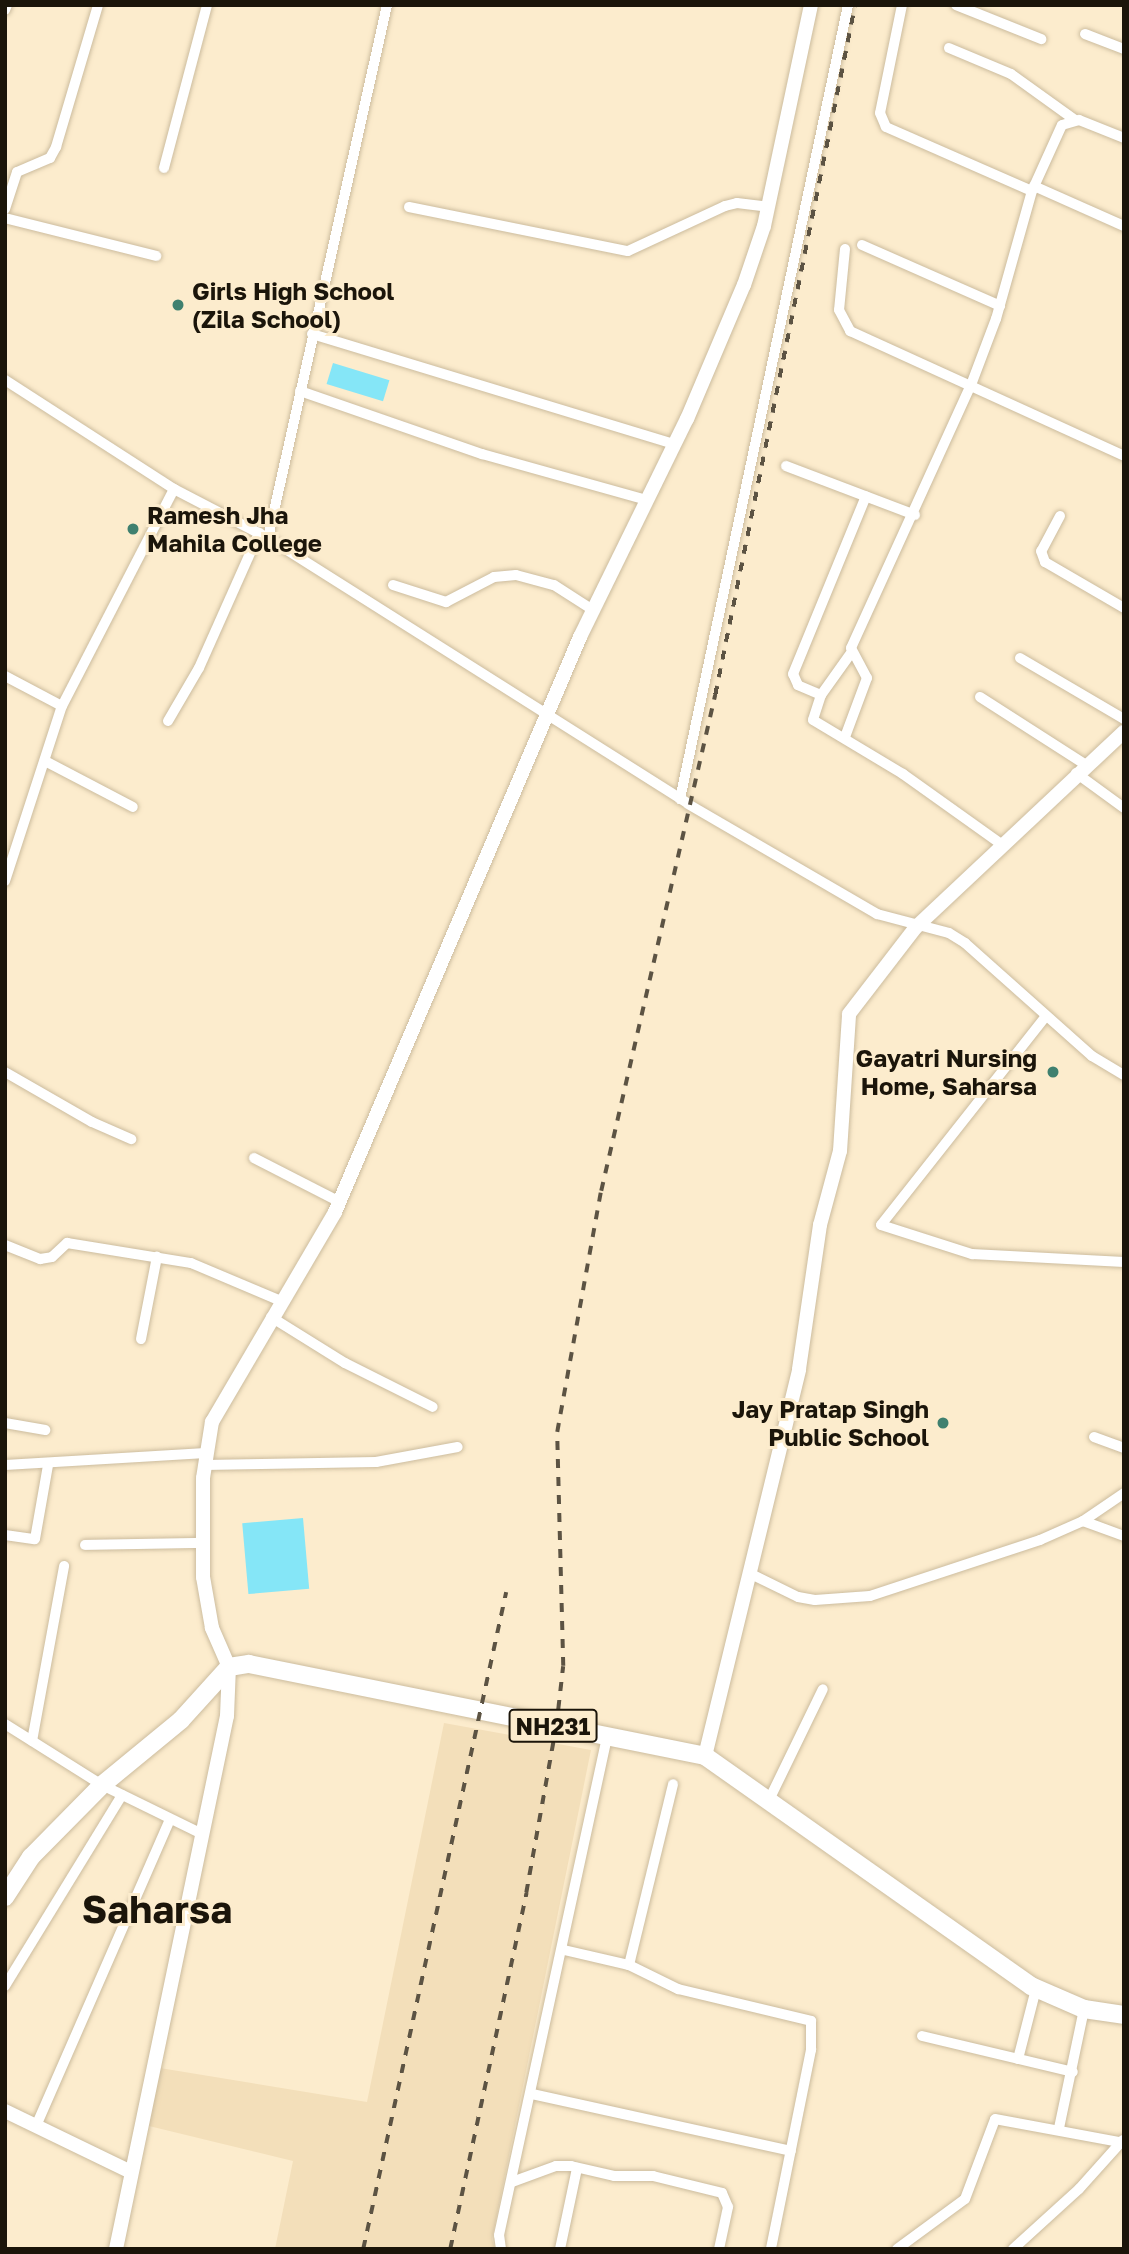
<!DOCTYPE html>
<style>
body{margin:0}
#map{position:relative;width:1129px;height:2254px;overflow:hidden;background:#fceccd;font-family:"Golos Text",sans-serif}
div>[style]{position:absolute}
.built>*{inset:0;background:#f3dfba}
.water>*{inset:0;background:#85e6f7;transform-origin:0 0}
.roads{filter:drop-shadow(0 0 2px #ccbc9e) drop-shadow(0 0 2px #ccbc9e)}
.minor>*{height:10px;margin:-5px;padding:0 5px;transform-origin:5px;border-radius:5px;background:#fff}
.major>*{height:14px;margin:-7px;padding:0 7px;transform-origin:7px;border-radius:7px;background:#fff}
.highway>*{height:18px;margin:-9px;padding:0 9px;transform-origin:9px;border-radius:9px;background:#fff}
.rail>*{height:3.5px;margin-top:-1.75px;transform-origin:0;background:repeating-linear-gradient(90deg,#5c5343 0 9px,transparent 0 18px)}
.dots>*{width:19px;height:19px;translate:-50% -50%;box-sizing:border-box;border:4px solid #fceccd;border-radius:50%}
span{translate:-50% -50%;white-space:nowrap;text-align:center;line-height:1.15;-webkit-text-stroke:6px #fceccd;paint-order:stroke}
.shield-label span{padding:2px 5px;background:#fceccd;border:2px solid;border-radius:5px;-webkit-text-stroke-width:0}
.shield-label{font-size:23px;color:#1b150a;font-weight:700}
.poi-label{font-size:24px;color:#1b150a;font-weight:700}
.left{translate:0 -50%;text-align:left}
.right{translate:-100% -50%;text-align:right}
.town-label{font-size:38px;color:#1b150a;font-weight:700}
.frame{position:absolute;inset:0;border:7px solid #1b150a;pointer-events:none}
</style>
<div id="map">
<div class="built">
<div style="clip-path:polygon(444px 1723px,591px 1750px,492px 2239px,495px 2249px,275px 2249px,293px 2161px,149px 2126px,160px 2068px,367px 2102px)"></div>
</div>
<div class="water">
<div style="left:333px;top:363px;width:59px;height:22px;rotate:17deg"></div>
<div style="left:303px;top:1518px;width:71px;height:61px;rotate:85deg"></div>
</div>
<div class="roads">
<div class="minor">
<div style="left:902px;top:5px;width:110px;rotate:101.5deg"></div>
<div style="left:880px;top:113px;width:15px;rotate:67deg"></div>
<div style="left:886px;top:127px;width:159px;rotate:23.7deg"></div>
<div style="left:956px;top:5px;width:92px;rotate:21.8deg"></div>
<div style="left:5px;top:10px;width:5px;rotate:-68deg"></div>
<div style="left:1085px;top:34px;width:42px;rotate:21deg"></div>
<div style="left:949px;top:48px;width:67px;rotate:22.8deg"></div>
<div style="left:1011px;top:74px;width:79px;rotate:35.7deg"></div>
<div style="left:164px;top:168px;width:169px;rotate:-75.2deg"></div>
<div style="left:1034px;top:186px;width:98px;rotate:24deg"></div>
<div style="left:409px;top:207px;width:223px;rotate:11.4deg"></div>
<div style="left:628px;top:251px;width:107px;rotate:-24.9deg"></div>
<div style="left:725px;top:206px;width:12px;rotate:-14deg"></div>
<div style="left:737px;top:203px;width:31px;rotate:7deg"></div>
<div style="left:5px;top:209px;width:39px;rotate:-72deg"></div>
<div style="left:17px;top:172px;width:36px;rotate:-23deg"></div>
<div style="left:50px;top:158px;width:13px;rotate:-61deg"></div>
<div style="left:56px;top:147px;width:148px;rotate:-73.5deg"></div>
<div style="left:5px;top:218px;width:156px;rotate:14.1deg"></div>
<div style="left:862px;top:245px;width:151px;rotate:23.8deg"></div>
<div style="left:845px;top:249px;width:61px;rotate:95.6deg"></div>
<div style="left:839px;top:310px;width:24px;rotate:62deg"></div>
<div style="left:850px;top:331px;width:301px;rotate:24.5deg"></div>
<div style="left:312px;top:334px;width:379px;rotate:16.9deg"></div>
<div style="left:5px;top:380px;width:201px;rotate:32.8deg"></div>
<div style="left:174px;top:489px;width:106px;rotate:27.5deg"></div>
<div style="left:268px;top:538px;width:497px;rotate:32.3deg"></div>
<div style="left:688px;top:804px;width:219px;rotate:30.2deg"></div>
<div style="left:877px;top:914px;width:74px;rotate:14.8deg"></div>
<div style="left:949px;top:933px;width:19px;rotate:32deg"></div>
<div style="left:965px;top:943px;width:170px;rotate:41.7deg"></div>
<div style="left:1092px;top:1056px;width:37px;rotate:31deg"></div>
<div style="left:300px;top:391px;width:193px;rotate:19.1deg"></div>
<div style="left:482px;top:454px;width:171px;rotate:15.6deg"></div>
<div style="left:786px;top:466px;width:138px;rotate:20.8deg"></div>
<div style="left:1060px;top:516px;width:40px;rotate:118deg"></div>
<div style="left:1041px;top:551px;width:12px;rotate:70deg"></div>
<div style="left:1045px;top:562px;width:91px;rotate:30.2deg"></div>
<div style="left:268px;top:538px;width:546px;rotate:-77.41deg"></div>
<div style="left:393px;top:585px;width:56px;rotate:17.8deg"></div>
<div style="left:446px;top:602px;width:54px;rotate:-27.5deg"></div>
<div style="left:494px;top:577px;width:22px;rotate:-5deg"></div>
<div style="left:516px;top:575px;width:39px;rotate:15deg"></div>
<div style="left:554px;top:585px;width:46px;rotate:32.7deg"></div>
<div style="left:851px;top:653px;width:52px;rotate:125.5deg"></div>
<div style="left:821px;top:695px;width:26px;rotate:108deg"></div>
<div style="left:813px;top:720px;width:105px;rotate:31deg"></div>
<div style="left:903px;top:774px;width:120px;rotate:35.5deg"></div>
<div style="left:1020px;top:658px;width:121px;rotate:30.4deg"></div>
<div style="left:5px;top:676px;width:64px;rotate:27.8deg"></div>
<div style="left:821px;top:695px;width:25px;rotate:-157deg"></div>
<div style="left:798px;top:685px;width:12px;rotate:-114deg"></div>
<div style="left:793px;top:674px;width:192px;rotate:-67.7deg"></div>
<div style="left:980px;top:697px;width:126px;rotate:32.7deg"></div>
<div style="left:168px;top:721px;width:61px;rotate:-59.7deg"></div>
<div style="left:199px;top:668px;width:148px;rotate:-66deg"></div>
<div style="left:845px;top:737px;width:63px;rotate:-69.6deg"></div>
<div style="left:867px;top:678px;width:34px;rotate:-118deg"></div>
<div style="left:851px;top:648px;width:289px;rotate:-65.5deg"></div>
<div style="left:971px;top:385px;width:71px;rotate:-69.3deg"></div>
<div style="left:996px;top:319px;width:133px;rotate:-74.3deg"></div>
<div style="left:1032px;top:191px;width:72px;rotate:-65.6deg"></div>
<div style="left:1062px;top:125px;width:18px;rotate:-16deg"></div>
<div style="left:1079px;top:120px;width:48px;rotate:21.8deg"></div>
<div style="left:45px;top:761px;width:99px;rotate:27.6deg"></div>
<div style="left:1076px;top:773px;width:59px;rotate:36.1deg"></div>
<div style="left:680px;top:799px;width:812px;rotate:-78.05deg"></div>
<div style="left:5px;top:881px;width:184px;rotate:-72deg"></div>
<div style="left:62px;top:706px;width:244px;rotate:-62.7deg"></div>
<div style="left:1046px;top:1016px;width:266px;rotate:128.3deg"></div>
<div style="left:881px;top:1225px;width:96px;rotate:17.7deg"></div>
<div style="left:972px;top:1254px;width:152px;rotate:3deg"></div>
<div style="left:5px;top:1072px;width:100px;rotate:29.9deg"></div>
<div style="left:92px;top:1122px;width:43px;rotate:23.6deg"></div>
<div style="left:254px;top:1158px;width:97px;rotate:27.1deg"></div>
<div style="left:5px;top:1245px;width:38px;rotate:22deg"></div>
<div style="left:40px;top:1259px;width:12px;rotate:-9deg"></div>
<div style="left:52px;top:1257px;width:21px;rotate:-43deg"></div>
<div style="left:67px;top:1243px;width:126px;rotate:9.2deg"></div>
<div style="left:191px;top:1263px;width:98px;rotate:22.9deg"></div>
<div style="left:271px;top:1317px;width:87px;rotate:31.9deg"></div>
<div style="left:345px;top:1363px;width:98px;rotate:26.6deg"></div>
<div style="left:141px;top:1339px;width:84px;rotate:-79deg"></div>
<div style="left:5px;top:1423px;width:41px;rotate:9.9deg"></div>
<div style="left:1094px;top:1437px;width:32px;rotate:20deg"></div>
<div style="left:5px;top:1465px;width:201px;rotate:-3.4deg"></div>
<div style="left:204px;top:1465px;width:172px;rotate:-1deg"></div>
<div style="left:376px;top:1462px;width:83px;rotate:-10.4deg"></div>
<div style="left:1083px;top:1521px;width:44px;rotate:20.1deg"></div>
<div style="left:5px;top:1535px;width:30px;rotate:8deg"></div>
<div style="left:35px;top:1539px;width:75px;rotate:-80deg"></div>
<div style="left:85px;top:1545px;width:118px;rotate:-1deg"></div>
<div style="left:751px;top:1574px;width:52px;rotate:26.1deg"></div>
<div style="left:798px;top:1597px;width:17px;rotate:10deg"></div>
<div style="left:815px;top:1600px;width:55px;rotate:-4.2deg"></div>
<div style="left:870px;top:1596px;width:179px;rotate:-18.2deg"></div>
<div style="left:1040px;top:1540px;width:47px;rotate:-23.8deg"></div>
<div style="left:1083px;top:1521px;width:50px;rotate:-34.3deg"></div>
<div style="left:5px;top:1724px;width:115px;rotate:32.2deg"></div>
<div style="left:102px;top:1785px;width:111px;rotate:26.1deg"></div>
<div style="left:32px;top:1741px;width:178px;rotate:-79.6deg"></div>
<div style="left:769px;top:1800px;width:123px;rotate:-64.1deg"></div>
<div style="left:564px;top:1950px;width:67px;rotate:13deg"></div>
<div style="left:629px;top:1965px;width:55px;rotate:26.1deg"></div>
<div style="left:678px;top:1989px;width:137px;rotate:13.5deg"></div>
<div style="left:811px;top:2021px;width:29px;rotate:90deg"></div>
<div style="left:811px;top:2050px;width:203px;rotate:101.4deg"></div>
<div style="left:629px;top:1965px;width:186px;rotate:-76.3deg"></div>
<div style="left:5px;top:1986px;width:224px;rotate:-58.5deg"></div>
<div style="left:922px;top:2036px;width:155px;rotate:13.4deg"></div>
<div style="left:1018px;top:2059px;width:72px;rotate:-75.6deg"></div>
<div style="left:532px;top:2094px;width:265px;rotate:12.4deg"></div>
<div style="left:36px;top:2126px;width:334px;rotate:-66.4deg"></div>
<div style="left:1059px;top:2128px;width:122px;rotate:-78.1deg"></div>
<div style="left:512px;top:2182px;width:47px;rotate:-20deg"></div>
<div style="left:556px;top:2166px;width:15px"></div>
<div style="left:571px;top:2166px;width:44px;rotate:13.1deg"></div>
<div style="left:614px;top:2176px;width:39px"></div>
<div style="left:653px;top:2176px;width:71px;rotate:13.8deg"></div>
<div style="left:722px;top:2193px;width:15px;rotate:67deg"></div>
<div style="left:728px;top:2207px;width:43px;rotate:102.1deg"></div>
<div style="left:501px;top:2249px;width:14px;rotate:-98deg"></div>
<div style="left:499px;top:2235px;width:510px;rotate:-77.76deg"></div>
<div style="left:560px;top:2249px;width:83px;rotate:-78.1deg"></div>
<div style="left:897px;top:2249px;width:84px;rotate:-36.3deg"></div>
<div style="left:965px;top:2199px;width:85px;rotate:-69.4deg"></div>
<div style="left:995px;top:2119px;width:131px;rotate:10.5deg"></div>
<div style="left:1013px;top:2249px;width:89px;rotate:-42.3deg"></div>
<div style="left:1079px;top:2189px;width:66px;rotate:-48.1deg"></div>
</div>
<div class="major">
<div style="left:705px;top:1756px;width:398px;rotate:-76.3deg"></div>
<div style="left:799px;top:1369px;width:146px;rotate:-81.7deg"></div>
<div style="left:820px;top:1225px;width:77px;rotate:-74.9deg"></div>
<div style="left:840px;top:1151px;width:137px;rotate:-86.2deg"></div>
<div style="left:849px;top:1014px;width:110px;rotate:-52.4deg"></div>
<div style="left:916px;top:927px;width:285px;rotate:-43.2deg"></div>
<div style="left:5px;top:2111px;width:140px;rotate:25.8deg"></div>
<div style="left:116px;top:2249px;width:544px;rotate:-78.24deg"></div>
<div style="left:227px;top:1716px;width:49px;rotate:-87.7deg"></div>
<div style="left:229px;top:1667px;width:43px;rotate:-113.6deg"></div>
<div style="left:212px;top:1628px;width:52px;rotate:-100deg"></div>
<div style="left:203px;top:1577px;width:99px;rotate:-90deg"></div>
<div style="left:203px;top:1478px;width:57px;rotate:-80.9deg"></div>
<div style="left:212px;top:1422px;width:243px;rotate:-59.6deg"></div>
<div style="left:335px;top:1212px;width:625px;rotate:-66.92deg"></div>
<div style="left:580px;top:637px;width:243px;rotate:-63.9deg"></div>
<div style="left:687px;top:419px;width:146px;rotate:-67deg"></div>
<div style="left:744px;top:285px;width:62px;rotate:-71.3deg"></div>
<div style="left:764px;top:226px;width:226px;rotate:-78deg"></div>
</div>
<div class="highway">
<div style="left:5px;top:1897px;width:48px;rotate:-57deg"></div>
<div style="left:31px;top:1857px;width:101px;rotate:-45.4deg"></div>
<div style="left:102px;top:1785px;width:102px;rotate:-39.4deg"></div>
<div style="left:181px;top:1720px;width:72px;rotate:-47.8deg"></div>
<div style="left:229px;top:1667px;width:20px;rotate:-9deg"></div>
<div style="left:249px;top:1664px;width:465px;rotate:11.4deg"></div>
<div style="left:705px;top:1756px;width:399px;rotate:35.2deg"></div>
<div style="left:1031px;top:1986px;width:58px;rotate:23.5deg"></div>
<div style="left:1084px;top:2009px;width:40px;rotate:8.5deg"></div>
</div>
</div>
<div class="rail">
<div style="left:363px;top:2249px;width:672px;rotate:-77.72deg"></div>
<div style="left:450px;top:2249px;width:364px;rotate:-77.9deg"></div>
<div style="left:526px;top:1893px;width:169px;rotate:-79.8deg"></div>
<div style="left:556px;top:1727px;width:61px;rotate:-83.5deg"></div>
<div style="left:563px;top:1666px;width:234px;rotate:-91.5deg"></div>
<div style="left:557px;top:1432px;width:245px;rotate:-79.7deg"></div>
<div style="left:601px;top:1191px;width:509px;rotate:-77.06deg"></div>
<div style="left:715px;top:695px;width:704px;rotate:-78.53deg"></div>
</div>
<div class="dots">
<div style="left:178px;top:305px;background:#3f806f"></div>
<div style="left:133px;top:529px;background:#3f806f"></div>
<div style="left:1053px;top:1072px;background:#3f806f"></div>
<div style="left:943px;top:1423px;background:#3f806f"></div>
</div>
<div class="shield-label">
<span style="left:553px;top:1726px">NH231</span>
</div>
<div class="poi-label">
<span class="left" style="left:192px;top:305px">Girls High School<br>(Zila School)</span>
<span class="left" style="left:147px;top:529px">Ramesh Jha<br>Mahila College</span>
<span class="right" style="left:1037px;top:1072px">Gayatri Nursing<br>Home, Saharsa</span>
<span class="right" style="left:929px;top:1423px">Jay Pratap Singh<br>Public School</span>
</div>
<div class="town-label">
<span style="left:157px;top:1909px">Saharsa</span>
</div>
<div class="frame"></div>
</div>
